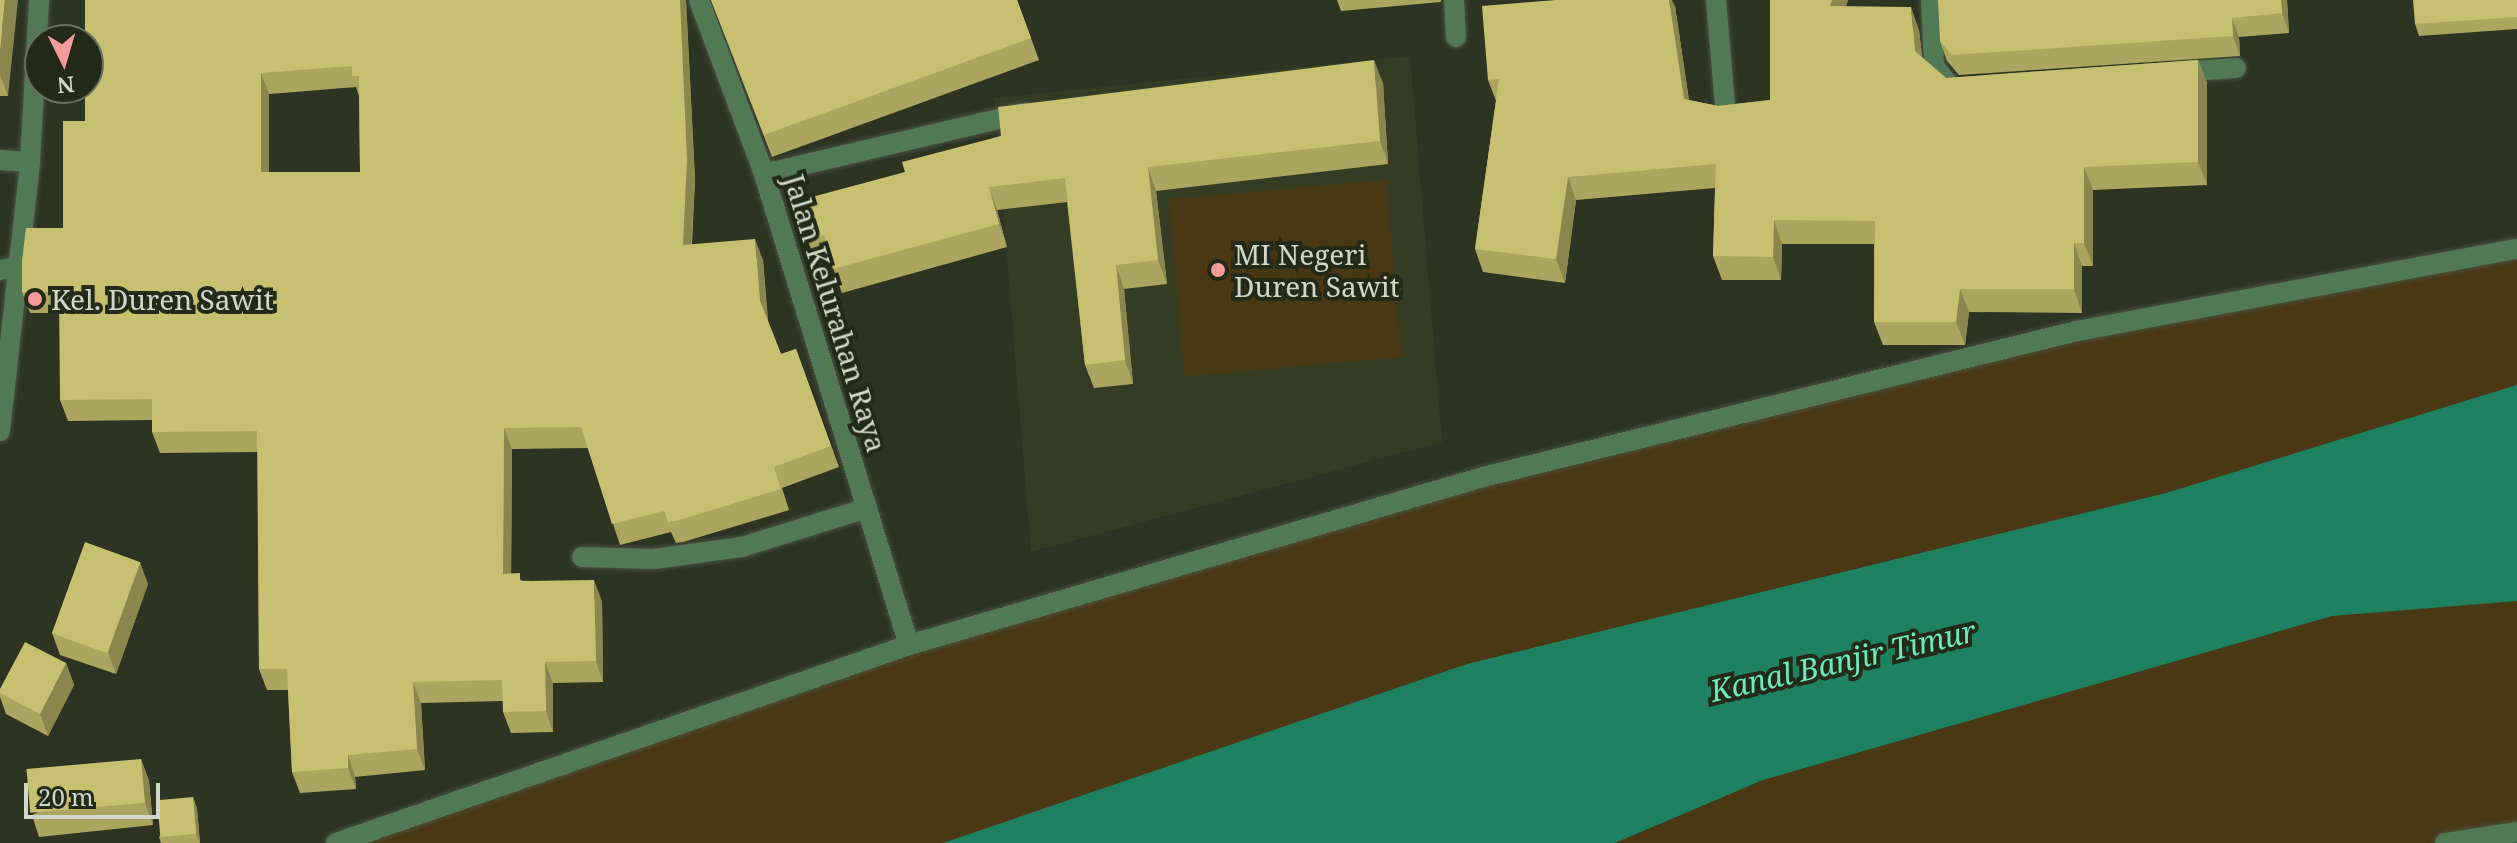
<!DOCTYPE html>
<style>
body{margin:0}
#map{position:relative;width:2517px;height:843px;overflow:hidden;background:#2d3422;font-family:"Noto Serif",serif}
div>[style]{position:absolute}
.built>*{inset:0;background:#343d24}
.green>*{inset:0;background:#4a3814;transform-origin:0 0}
.water>*{inset:0;background:#1d8162}
.roads{filter:drop-shadow(0 0 2px #4b5141) drop-shadow(0 0 2px #4b5141)}
.minor>*{height:20px;margin:-10px;padding:0 10px;transform-origin:10px;border-radius:10px;background:#517954}
.wall>*{inset:0;background:#aba560}
.shaded-wall>*{inset:0;background:#8b864e}
.building>*{inset:0;background:#c7c070;transform-origin:0 0}
.dots>*{width:22px;height:22px;translate:-50% -50%;box-sizing:border-box;border:4px solid #232a18;border-radius:50%}
span{translate:-50% -50%;white-space:nowrap;text-align:center;line-height:1.15;-webkit-text-stroke:8px #232a18;paint-order:stroke}
.poi-label{font-size:28px;color:#d2d7cc}
.left{translate:0 -50%;text-align:left}
.street-label{font-size:28px;color:#d2d7cc}
.water-label{font-size:30px;color:#6beabc;font-style:italic}
.north{position:absolute;left:24px;top:24px;width:80px;height:80px;box-sizing:border-box;background:#232a18;border:2px solid #696f60;border-radius:50%;rotate:175deg;font-size:22px;font-weight:700;line-height:32px;text-align:center;color:#d2d7cc}
.north::after{content:'';display:block;margin:auto;width:28px;height:36px;background:#f59b9b;clip-path:polygon(50% 0,100% 100%,50% 72%,0 100%)}
.scale{position:absolute;left:24px;top:783px;width:136px;height:36px;box-sizing:border-box;border:4px solid #d2d7cc;border-top:0;padding-left:10px;font-size:24px;line-height:28px;white-space:nowrap;color:#d2d7cc;-webkit-text-stroke:6px #232a18;paint-order:stroke}
</style>
<div id="map">
<div class="built">
<div style="clip-path:polygon(1410px 56px,1442px 442px,1031px 552px,994px 98px)"></div>
</div>
<div class="green">
<div style="left:1386px;top:180px;width:178px;height:218px;rotate:85deg"></div>
<div style="clip-path:polygon(2517px 255px,2517px 843px,336px 843px,909px 645px,1483px 477px,2077px 331px)"></div>
</div>
<div class="water">
<div style="clip-path:polygon(2517px 385px,2517px 601px,2332px 616px,1763px 780px,1615px 843px,943px 843px,1467px 664px,2166px 493px)"></div>
</div>
<div class="roads">
<div class="minor">
<div style="left:699px;top:0;width:186px;rotate:69.5deg"></div>
<div style="left:764px;top:174px;width:493px;rotate:72.9deg"></div>
<div style="left:1454px;top:0;width:37px;rotate:87deg"></div>
<div style="left:1716px;top:0;width:116px;rotate:85.1deg"></div>
<div style="left:1931px;top:0;width:66px;rotate:87.4deg"></div>
<div style="left:1934px;top:66px;width:24px;rotate:52deg"></div>
<div style="left:2176px;top:72px;width:60px;rotate:-3.8deg"></div>
<div style="left:0;top:160px;width:30px;rotate:4deg"></div>
<div style="left:764px;top:174px;width:267px;rotate:-13.2deg"></div>
<div style="left:0;top:270px;width:20px;rotate:-11deg"></div>
<div style="left:0;top:431px;width:271px;rotate:-83.6deg"></div>
<div style="left:30px;top:162px;width:162px;rotate:-86.8deg"></div>
<div style="left:582px;top:557px;width:72px;rotate:1.6deg"></div>
<div style="left:654px;top:559px;width:89px;rotate:-7.8deg"></div>
<div style="left:742px;top:547px;width:131px;rotate:-17.3deg"></div>
<div style="left:336px;top:843px;width:606px;rotate:-19.06deg"></div>
<div style="left:909px;top:645px;width:598px;rotate:-16.31deg"></div>
<div style="left:1483px;top:477px;width:612px;rotate:-13.81deg"></div>
<div style="left:2077px;top:331px;width:448px;rotate:-10.6deg"></div>
<div style="left:2445px;top:843px;width:73px;rotate:-8.7deg"></div>
</div>
</div>
<div class="wall">
<div style="clip-path:polygon(0 0,8px 96px,0 96px)"></div>
<div style="clip-path:polygon(evenodd,686px 0,695px 180px,692px 245px,763px 260px,768px 321px,781px 354px,796px 349px,839px 467px,782px 488px,789px 510px,683px 542px,676px 543px,671px 532px,620px 545px,588px 448px,512px 449px,511px 573px,523px 581px,602px 601px,603px 682px,553px 683px,553px 732px,511px 733px,503px 712px,503px 701px,421px 703px,425px 770px,355px 777px,356px 789px,300px 793px,292px 772px,288px 690px,267px 690px,259px 669px,258px 452px,160px 453px,152px 432px,152px 420px,68px 421px,60px 400px,60px 313px,30px 313px,22px 292px,63px 228px,85px 121px,85px 88px,686px 0,356px 87px,359px 96px,360px 172px,269px 172px,269px 94px,356px 87px)"></div>
<div style="clip-path:polygon(711px 0,1017px 0,1039px 60px,772px 157px)"></div>
<div style="clip-path:polygon(1337px 0,1441px 0,1441px 2px,1341px 11px)"></div>
<div style="clip-path:polygon(1770px 0,1848px 0,1846px 6px,1919px 30px,1922px 57px,1946px 78px,2198px 60px,2207px 83px,2207px 185px,2093px 190px,2093px 266px,2082px 266px,2082px 313px,1969px 312px,1965px 345px,1883px 345px,1874px 322px,1874px 244px,1782px 244px,1781px 280px,1722px 280px,1713px 256px,1715px 188px,1576px 200px,1565px 283px,1483px 272px,1475px 249px,1496px 101px,1488px 80px,1675px 6px,1689px 100px,1718px 106px,1770px 100px)"></div>
<div style="clip-path:polygon(2287px 0,2289px 33px,2239px 37px,2240px 56px,1959px 75px,1947px 61px,1940px 41px)"></div>
<div style="clip-path:polygon(2517px 0,2517px 29px,2419px 36px,2415px 24px)"></div>
<div style="clip-path:polygon(1383px 83px,1388px 164px,1156px 191px,1167px 284px,1124px 289px,1133px 384px,1094px 388px,1085px 365px,1067px 202px,997px 210px,1007px 247px,842px 293px,830px 259px,816px 263px,807px 239px,905px 172px,1001px 136px)"></div>
<div style="clip-path:polygon(148px 584px,116px 674px,60px 655px,52px 633px)"></div>
<div style="clip-path:polygon(66px 663px,74px 685px,48px 736px,6px 714px,0 697px,0 689px)"></div>
<div style="clip-path:polygon(141px 759px,149px 781px,153px 825px,39px 837px,32px 815px)"></div>
<div style="clip-path:polygon(193px 797px,197px 809px,200px 843px,161px 843px,159px 837px)"></div>
</div>
<div class="shaded-wall">
<div style="clip-path:polygon(5px 0,18px 0,8px 96px,0 75px,0 50px)"></div>
<div style="clip-path:polygon(680px 0,686px 0,695px 180px,690px 267px,683px 245px)"></div>
<div style="clip-path:polygon(1669px 0,1672px 0,1675px 6px,1692px 122px,1684px 99px)"></div>
<div style="clip-path:polygon(1832px 0,1848px 0,1838px 29px,1830px 6px)"></div>
<div style="clip-path:polygon(2281px 0,2287px 0,2289px 33px,2282px 13px)"></div>
<div style="clip-path:polygon(1911px 7px,1919px 30px,1924px 74px,1915px 51px)"></div>
<div style="clip-path:polygon(2232px 18px,2239px 37px,2240px 56px,2233px 36px)"></div>
<div style="clip-path:polygon(1374px 60px,1383px 83px,1388px 164px,1380px 141px)"></div>
<div style="clip-path:polygon(2198px 60px,2207px 83px,2207px 185px,2198px 162px)"></div>
<div style="clip-path:polygon(261px 73px,269px 94px,269px 194px,261px 172px)"></div>
<div style="clip-path:polygon(1148px 167px,1156px 191px,1167px 284px,1158px 260px)"></div>
<div style="clip-path:polygon(2084px 167px,2093px 190px,2093px 266px,2084px 243px)"></div>
<div style="clip-path:polygon(1568px 177px,1576px 200px,1565px 283px,1556px 259px)"></div>
<div style="clip-path:polygon(989px 187px,997px 210px,1007px 247px,999px 224px)"></div>
<div style="clip-path:polygon(1774px 220px,1782px 244px,1781px 280px,1773px 257px)"></div>
<div style="clip-path:polygon(755px 239px,763px 260px,768px 322px,760px 301px)"></div>
<div style="clip-path:polygon(2074px 243px,2082px 266px,2082px 313px,2074px 289px)"></div>
<div style="clip-path:polygon(1116px 265px,1124px 289px,1133px 384px,1125px 360px)"></div>
<div style="clip-path:polygon(1960px 289px,1969px 312px,1965px 345px,1956px 322px)"></div>
<div style="clip-path:polygon(504px 428px,512px 449px,511px 595px,503px 574px)"></div>
<div style="clip-path:polygon(140px 562px,148px 584px,116px 674px,108px 652px)"></div>
<div style="clip-path:polygon(594px 580px,602px 601px,603px 682px,596px 661px)"></div>
<div style="clip-path:polygon(545px 662px,553px 683px,553px 732px,546px 711px)"></div>
<div style="clip-path:polygon(66px 663px,74px 685px,48px 736px,40px 714px)"></div>
<div style="clip-path:polygon(413px 682px,421px 703px,425px 770px,417px 749px)"></div>
<div style="clip-path:polygon(348px 755px,355px 777px,356px 789px,348px 768px)"></div>
<div style="clip-path:polygon(141px 759px,149px 781px,153px 825px,145px 803px)"></div>
<div style="clip-path:polygon(193px 797px,197px 809px,200px 843px,196px 834px)"></div>
</div>
<div class="building">
<div style="clip-path:polygon(0 0,5px 0,0 50px)"></div>
<div style="clip-path:polygon(evenodd,85px 0,680px 0,687px 159px,683px 245px,755px 239px,760px 301px,781px 354px,796px 349px,831px 446px,774px 467px,781px 489px,676px 521px,668px 522px,664px 511px,612px 524px,581px 427px,504px 428px,503px 574px,520px 573px,520px 581px,594px 580px,596px 661px,545px 662px,546px 711px,503px 712px,502px 680px,413px 682px,417px 749px,348px 755px,348px 768px,292px 772px,287px 669px,259px 669px,257px 431px,152px 432px,152px 399px,60px 400px,59px 292px,22px 292px,22px 261px,26px 228px,63px 228px,63px 121px,85px 121px,85px 88px,88px 88px,88px 40px,85px 40px,85px 0,352px 66px,352px 76px,359px 76px,360px 172px,261px 172px,261px 73px,352px 66px)"></div>
<div style="clip-path:polygon(711px 0,1017px 0,1031px 38px,764px 135px)"></div>
<div style="clip-path:polygon(1556px 0,1669px 0,1684px 99px,1718px 106px,1770px 100px,1770px 0,1832px 0,1830px 6px,1911px 7px,1915px 51px,1946px 78px,2198px 60px,2198px 162px,2084px 167px,2084px 243px,2074px 243px,2074px 289px,1960px 289px,1956px 322px,1874px 322px,1875px 221px,1774px 220px,1773px 257px,1713px 256px,1716px 164px,1568px 177px,1556px 259px,1475px 249px,1499px 79px,1488px 80px,1482px 6px)"></div>
<div style="clip-path:polygon(1938px 0,2281px 0,2282px 13px,2232px 18px,2233px 36px,1952px 55px,1940px 41px)"></div>
<div style="clip-path:polygon(2413px 0,2517px 0,2517px 17px,2415px 24px)"></div>
<div style="clip-path:polygon(1374px 60px,1380px 141px,1148px 167px,1158px 260px,1116px 265px,1125px 360px,1085px 365px,1065px 178px,989px 187px,999px 224px,833px 269px,824px 235px,807px 239px,797px 201px,905px 172px,902px 162px,1001px 136px,998px 107px)"></div>
<div style="left:85px;top:542px;width:59px;height:97px;rotate:20deg"></div>
<div style="clip-path:polygon(25px 642px,66px 663px,40px 714px,0 693px,0 689px)"></div>
<div style="left:141px;top:759px;width:44px;height:115px;rotate:85deg"></div>
<div style="left:193px;top:797px;width:37px;height:36px;rotate:85deg"></div>
</div>
<div class="dots">
<div style="left:1218px;top:270px;background:#f59b9b"></div>
<div style="left:35px;top:299px;background:#f59b9b"></div>
</div>
<div class="poi-label">
<span class="left" style="left:1234px;top:270px">MI Negeri<br>Duren Sawit</span>
<span class="left" style="left:51px;top:299px">Kel. Duren Sawit</span>
</div>
<div class="street-label">
<span style="left:836px;top:313px;rotate:73deg">Jalan Kelurahan Raya</span>
</div>
<div class="water-label">
<span style="left:1843px;top:661px;rotate:-13deg">Kanal Banjir Timur</span>
</div>
<div class="north">N</div>
<div class="scale">20 m</div>
</div>
